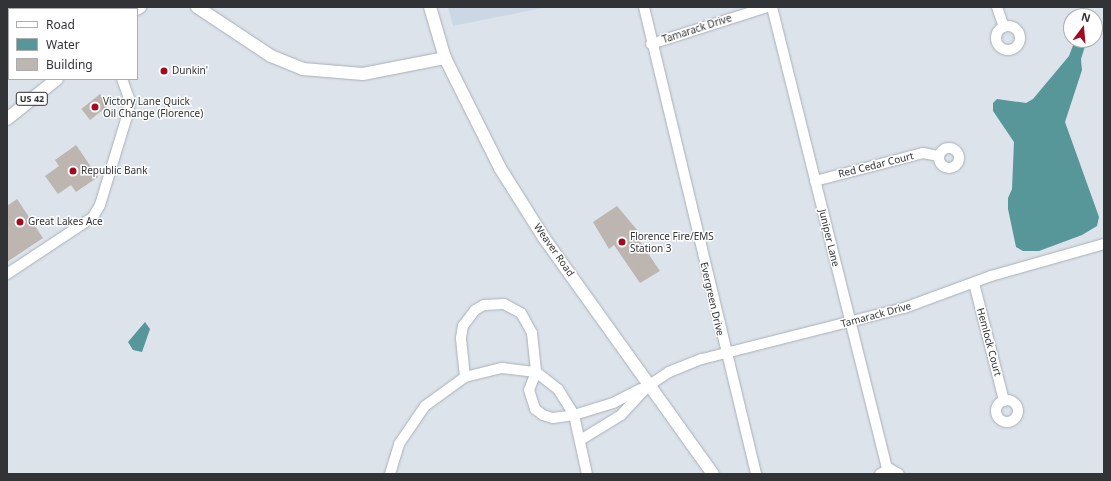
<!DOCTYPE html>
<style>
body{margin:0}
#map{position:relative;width:1111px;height:481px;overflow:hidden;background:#dce3eb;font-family:"Noto Sans",sans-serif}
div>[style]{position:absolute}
.built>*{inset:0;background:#ccd7e6}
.water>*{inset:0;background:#579699}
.building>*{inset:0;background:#bdb5af;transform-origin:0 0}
.roads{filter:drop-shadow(0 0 1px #a9afb7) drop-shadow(0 0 1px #a9afb7)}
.minor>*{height:10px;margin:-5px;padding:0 5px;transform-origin:5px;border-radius:5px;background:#fff}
.minor>.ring{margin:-5px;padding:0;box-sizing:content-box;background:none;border:10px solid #fff;border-radius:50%}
.major>*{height:12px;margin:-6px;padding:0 6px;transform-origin:6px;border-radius:6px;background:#fff}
.dots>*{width:11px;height:11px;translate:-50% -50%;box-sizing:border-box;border:2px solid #fff;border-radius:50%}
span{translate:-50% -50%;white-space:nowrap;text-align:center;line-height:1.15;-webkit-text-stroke:3px #fff;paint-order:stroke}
.shield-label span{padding:1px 3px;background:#fff;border:1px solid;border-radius:3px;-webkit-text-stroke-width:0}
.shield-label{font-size:9px;color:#313337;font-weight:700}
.street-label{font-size:10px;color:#313337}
.poi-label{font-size:10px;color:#313337}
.left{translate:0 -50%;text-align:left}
.frame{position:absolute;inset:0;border:8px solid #313337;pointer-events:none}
.legend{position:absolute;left:8px;top:8px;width:130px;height:72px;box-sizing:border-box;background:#fff;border:1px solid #adadaf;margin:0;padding:5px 7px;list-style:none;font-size:12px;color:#313337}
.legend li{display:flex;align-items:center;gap:8px;height:20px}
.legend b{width:20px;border:1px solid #adadaf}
.north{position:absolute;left:1063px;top:8px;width:40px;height:40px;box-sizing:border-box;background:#fff;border:1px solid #adadaf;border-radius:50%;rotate:16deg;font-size:11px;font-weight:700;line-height:16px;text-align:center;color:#313337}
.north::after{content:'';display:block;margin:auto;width:14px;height:18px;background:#a40a1f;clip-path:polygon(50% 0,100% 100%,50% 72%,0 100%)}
</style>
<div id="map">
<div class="built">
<div style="clip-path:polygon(7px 7px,107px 7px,9px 9px,7px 23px)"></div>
<div style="clip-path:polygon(448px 7px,547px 7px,453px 26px)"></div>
</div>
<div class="water">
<div style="clip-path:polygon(1075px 40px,1087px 40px,1081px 59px,1082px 70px,1065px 122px,1099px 217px,1097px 226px,1082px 235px,1039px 251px,1023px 251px,1016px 247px,1008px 209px,1008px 198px,1012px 189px,1014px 142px,993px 111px,993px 103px,997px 99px,1026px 103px,1033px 99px,1069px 56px)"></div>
<div style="clip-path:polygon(145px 322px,150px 329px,142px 352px,133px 350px,128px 342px)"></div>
</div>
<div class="building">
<div style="left:100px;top:94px;width:14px;height:24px;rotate:51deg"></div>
<div style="clip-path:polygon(76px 145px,98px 177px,76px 192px,71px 185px,58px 194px,45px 176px,59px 166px,55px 160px)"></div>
<div style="clip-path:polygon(17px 199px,43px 238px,7px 262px,7px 206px)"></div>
<div style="clip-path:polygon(617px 206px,638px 231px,635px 234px,660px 271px,640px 283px,614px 245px,609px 249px,593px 222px)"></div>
</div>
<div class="roads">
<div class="minor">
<div style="left:644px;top:7px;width:480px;rotate:76.5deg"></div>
<div style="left:772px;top:7px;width:476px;rotate:76deg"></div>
<div style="left:997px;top:7px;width:21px;rotate:71deg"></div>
<div class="ring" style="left:996px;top:26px;width:14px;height:14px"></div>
<div style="left:7px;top:33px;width:2px;rotate:-27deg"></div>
<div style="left:651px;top:44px;width:122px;rotate:-17.7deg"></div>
<div class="ring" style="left:939px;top:148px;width:10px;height:10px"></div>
<div style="left:815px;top:181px;width:112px;rotate:-14.5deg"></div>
<div style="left:923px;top:153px;width:15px;rotate:11deg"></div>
<div style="left:7px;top:274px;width:103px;rotate:-33.5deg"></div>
<div style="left:93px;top:217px;width:14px;rotate:-60deg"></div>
<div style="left:100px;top:205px;width:96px;rotate:-73.1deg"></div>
<div style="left:128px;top:113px;width:12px;rotate:-81deg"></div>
<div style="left:130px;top:101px;width:23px;rotate:-110deg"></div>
<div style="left:974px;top:283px;width:122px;rotate:75.7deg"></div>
<div style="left:465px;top:377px;width:39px;rotate:-96deg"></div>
<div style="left:461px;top:338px;width:12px;rotate:-81deg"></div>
<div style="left:463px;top:326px;width:20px;rotate:-53deg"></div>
<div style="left:475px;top:310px;width:10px;rotate:-29deg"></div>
<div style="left:484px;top:305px;width:20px;rotate:-3deg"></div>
<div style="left:504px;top:304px;width:19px;rotate:28deg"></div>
<div style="left:521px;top:313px;width:23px;rotate:61deg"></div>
<div style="left:532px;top:333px;width:39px;rotate:84deg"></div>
<div style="left:536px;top:372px;width:19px;rotate:111deg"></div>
<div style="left:529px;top:390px;width:20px;rotate:72deg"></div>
<div style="left:535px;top:409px;width:10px;rotate:37deg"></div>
<div style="left:543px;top:415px;width:10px;rotate:17deg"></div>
<div style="left:553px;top:418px;width:21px;rotate:-8deg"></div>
<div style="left:574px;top:415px;width:41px;rotate:-17.1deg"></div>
<div style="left:613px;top:403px;width:31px;rotate:-27deg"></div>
<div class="ring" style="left:996px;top:400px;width:12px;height:12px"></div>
<div style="left:582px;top:439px;width:46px;rotate:-31.6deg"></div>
<div style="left:621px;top:415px;width:40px;rotate:-47deg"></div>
<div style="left:648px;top:386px;width:25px;rotate:-34deg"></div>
<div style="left:669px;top:372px;width:35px;rotate:-22deg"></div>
<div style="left:702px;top:359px;width:208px;rotate:-14.2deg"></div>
<div style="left:904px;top:308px;width:93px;rotate:-20.2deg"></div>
<div style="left:991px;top:276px;width:117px;rotate:-15.8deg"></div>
<div style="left:390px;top:474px;width:31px;rotate:-73deg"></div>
<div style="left:399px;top:444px;width:46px;rotate:-55.6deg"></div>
<div style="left:425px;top:406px;width:49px;rotate:-35.9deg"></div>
<div style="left:465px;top:377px;width:38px;rotate:-14deg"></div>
<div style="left:502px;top:368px;width:34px;rotate:7deg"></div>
<div style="left:536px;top:372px;width:28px;rotate:38deg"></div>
<div style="left:558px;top:389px;width:31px;rotate:58deg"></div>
<div style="left:574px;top:415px;width:60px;rotate:77.6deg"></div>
<div style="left:880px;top:474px;width:11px;rotate:-27deg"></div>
<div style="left:890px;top:469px;width:10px;rotate:29deg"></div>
</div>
<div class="major">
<div style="left:197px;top:7px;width:89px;rotate:33.5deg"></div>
<div style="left:271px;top:56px;width:35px;rotate:22deg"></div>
<div style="left:303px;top:69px;width:60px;rotate:4.8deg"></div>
<div style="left:363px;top:74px;width:84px;rotate:-11deg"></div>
<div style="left:430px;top:7px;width:53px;rotate:73.6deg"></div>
<div style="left:445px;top:58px;width:123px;rotate:63.4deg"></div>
<div style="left:500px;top:168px;width:83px;rotate:57.8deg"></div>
<div style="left:544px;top:238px;width:290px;rotate:54.4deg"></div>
<div style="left:137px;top:9px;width:4px;rotate:-34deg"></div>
<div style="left:7px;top:119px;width:64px;rotate:-38.7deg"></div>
</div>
</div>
<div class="dots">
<div style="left:164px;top:71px;background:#a40a1f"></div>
<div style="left:95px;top:107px;background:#a40a1f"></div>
<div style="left:73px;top:171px;background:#a40a1f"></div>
<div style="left:20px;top:222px;background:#a40a1f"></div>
<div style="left:622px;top:242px;background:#a40a1f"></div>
</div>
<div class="shield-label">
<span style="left:32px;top:99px">US 42</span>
</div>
<div class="street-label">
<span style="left:697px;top:29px;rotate:-18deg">Tamarack Drive</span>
<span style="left:876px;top:165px;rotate:-14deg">Red Cedar Court</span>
<span style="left:829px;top:238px;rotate:76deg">Juniper Lane</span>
<span style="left:554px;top:250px;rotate:55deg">Weaver Road</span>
<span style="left:712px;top:299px;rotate:77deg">Evergreen Drive</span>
<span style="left:876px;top:315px;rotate:-15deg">Tamarack Drive</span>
<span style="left:989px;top:342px;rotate:75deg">Hemlock Court</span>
</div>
<div class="poi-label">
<span class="left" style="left:172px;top:71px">Dunkin'</span>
<span class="left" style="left:103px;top:107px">Victory Lane Quick<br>Oil Change (Florence)</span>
<span class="left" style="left:81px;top:171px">Republic Bank</span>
<span class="left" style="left:28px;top:222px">Great Lakes Ace</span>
<span class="left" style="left:630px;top:242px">Florence Fire/EMS<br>Station 3</span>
</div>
<div class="frame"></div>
<ul class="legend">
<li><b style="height:5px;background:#fff"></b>Road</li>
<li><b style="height:11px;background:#579699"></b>Water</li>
<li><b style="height:11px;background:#bdb5af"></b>Building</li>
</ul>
<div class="north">N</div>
</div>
